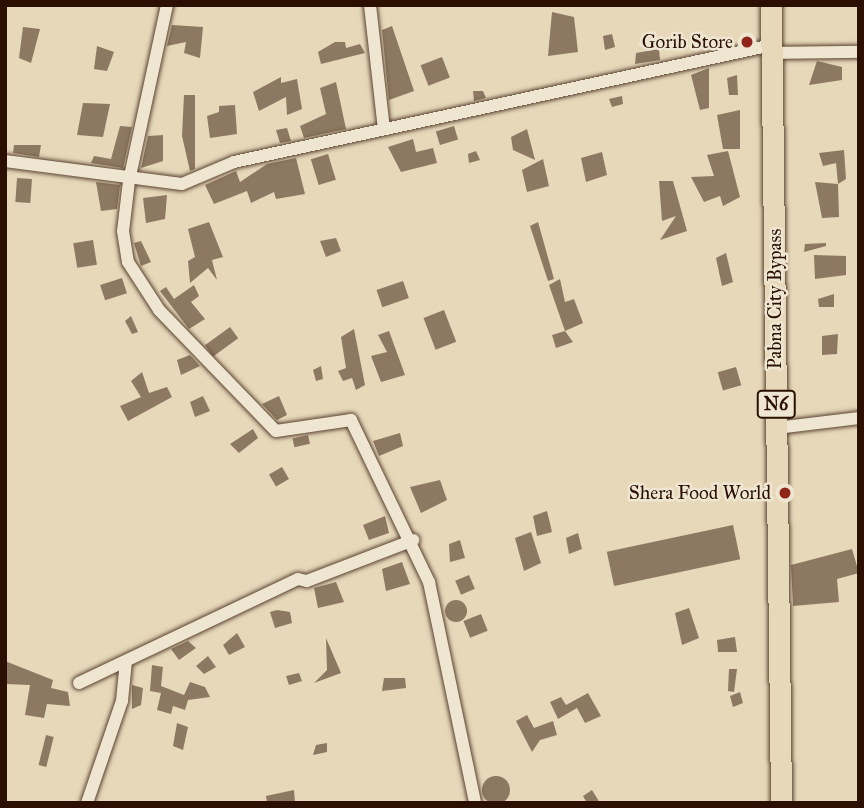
<!DOCTYPE html>
<style>
body{margin:0}
#map{position:relative;width:864px;height:808px;overflow:hidden;background:#e7d8ba;font-family:"IM FELL Great Primer",serif}
div>[style]{position:absolute}
.building>*{inset:0;background:#8d7862;transform-origin:0 0}
.round{border-radius:50%}
.roads{filter:drop-shadow(0 0 2px #5a4230) drop-shadow(0 0 2px #5a4230)}
.street>*{height:12px;margin:-6px;padding:0 6px;transform-origin:6px;border-radius:6px;background:#efe6d2}
.highway>*{height:21px;margin:-10.5px;padding:0 10.5px;transform-origin:10.5px;border-radius:10.5px;background:#e7d8ba}
.dots>*{width:19px;height:19px;translate:-50% -50%;box-sizing:border-box;border:4px solid #efe6d2;border-radius:50%}
span{translate:-50% -50%;white-space:nowrap;text-align:center;line-height:1.15;-webkit-text-stroke:5px #efe6d2;paint-order:stroke}
.shield-label span{padding:2px 5px;background:#efe6d2;border:2px solid;border-radius:5px;-webkit-text-stroke-width:0}
.shield-label{font-size:18px;color:#2b1002;font-weight:700}
.poi-label{font-size:19px;color:#2b1002}
.right{translate:-100% -50%;text-align:right}
.street-label{font-size:19px;color:#2b1002}
.frame{position:absolute;inset:0;border:7px solid #2b1002;pointer-events:none}
</style>
<div id="map">
<div class="building">
<div style="clip-path:polygon(552px 12px,574px 17px,578px 52px,548px 56px)"></div>
<div style="clip-path:polygon(172px 25px,203px 27px,200px 58px,184px 53px,186px 42px,167px 46px)"></div>
<div style="clip-path:polygon(392px 26px,414px 91px,389px 100px,382px 30px)"></div>
<div style="clip-path:polygon(23px 27px,40px 29px,31px 63px,19px 58px)"></div>
<div style="clip-path:polygon(612px 34px,615px 47px,605px 50px,603px 36px)"></div>
<div style="clip-path:polygon(335px 42px,345px 42px,346px 48px,360px 44px,365px 53px,321px 64px,318px 52px)"></div>
<div style="clip-path:polygon(97px 46px,114px 52px,107px 71px,94px 69px)"></div>
<div style="clip-path:polygon(659px 49px,660px 60px,635px 64px,636px 53px)"></div>
<div style="left:442px;top:57px;width:22px;height:23px;rotate:69deg"></div>
<div style="clip-path:polygon(817px 61px,842px 67px,842px 80px,809px 85px)"></div>
<div style="clip-path:polygon(709px 68px,709px 108px,700px 110px,691px 75px)"></div>
<div style="clip-path:polygon(737px 75px,738px 95px,729px 95px,727px 78px)"></div>
<div style="clip-path:polygon(281px 77px,281px 83px,297px 79px,302px 109px,287px 115px,286px 97px,259px 111px,253px 92px)"></div>
<div style="clip-path:polygon(336px 82px,346px 129px,304px 138px,300px 126px,326px 114px,320px 88px)"></div>
<div style="clip-path:polygon(473px 91px,483px 91px,486px 98px,474px 101px)"></div>
<div style="clip-path:polygon(184px 95px,195px 95px,195px 169px,190px 171px,182px 136px)"></div>
<div style="clip-path:polygon(622px 96px,623px 104px,612px 107px,609px 99px)"></div>
<div style="clip-path:polygon(83px 103px,110px 104px,103px 137px,77px 135px)"></div>
<div style="clip-path:polygon(235px 105px,237px 134px,210px 138px,207px 116px,219px 112px,219px 106px)"></div>
<div style="clip-path:polygon(740px 110px,740px 149px,723px 149px,717px 115px)"></div>
<div style="clip-path:polygon(120px 126px,132px 127px,123px 168px,91px 163px,94px 156px,111px 159px)"></div>
<div style="left:454px;top:126px;width:14px;height:19px;rotate:73deg"></div>
<div style="clip-path:polygon(287px 128px,291px 141px,280px 143px,276px 130px)"></div>
<div style="clip-path:polygon(527px 129px,535px 160px,513px 150px,511px 137px)"></div>
<div style="clip-path:polygon(163px 135px,163px 161px,141px 168px,148px 136px)"></div>
<div style="clip-path:polygon(413px 139px,416px 152px,433px 148px,437px 163px,401px 172px,388px 147px)"></div>
<div style="clip-path:polygon(14px 145px,41px 145px,39px 157px,13px 153px)"></div>
<div style="clip-path:polygon(844px 150px,846px 179px,838px 184px,836px 163px,823px 166px,819px 153px)"></div>
<div style="clip-path:polygon(476px 151px,480px 160px,469px 163px,468px 154px)"></div>
<div style="clip-path:polygon(728px 151px,740px 197px,723px 206px,720px 196px,704px 202px,691px 177px,714px 176px,707px 155px)"></div>
<div style="clip-path:polygon(602px 152px,607px 175px,586px 182px,581px 158px)"></div>
<div style="left:328px;top:154px;width:27px;height:18px;rotate:73deg"></div>
<div style="clip-path:polygon(296px 158px,305px 194px,276px 199px,274px 192px,251px 203px,247px 191px,214px 204px,205px 185px,236px 171px,240px 182px,267px 164px)"></div>
<div style="clip-path:polygon(543px 159px,549px 186px,527px 192px,522px 170px)"></div>
<div style="left:17px;top:178px;width:15px;height:24px;rotate:4deg"></div>
<div style="clip-path:polygon(659px 181px,673px 181px,687px 231px,660px 240px,676px 216px,662px 221px)"></div>
<div style="clip-path:polygon(96px 182px,120px 185px,117px 209px,101px 211px)"></div>
<div style="clip-path:polygon(815px 182px,838px 184px,839px 217px,822px 218px)"></div>
<div style="clip-path:polygon(167px 195px,165px 219px,146px 223px,143px 198px)"></div>
<div style="clip-path:polygon(209px 222px,223px 257px,212px 260px,217px 280px,208px 268px,190px 283px,188px 261px,195px 257px,188px 229px)"></div>
<div style="clip-path:polygon(538px 222px,554px 279px,548px 281px,530px 226px)"></div>
<div style="clip-path:polygon(336px 238px,341px 251px,326px 257px,320px 241px)"></div>
<div style="left:93px;top:240px;width:25px;height:20px;rotate:81deg"></div>
<div style="clip-path:polygon(141px 241px,151px 262px,141px 266px,134px 243px)"></div>
<div style="clip-path:polygon(826px 243px,826px 246px,804px 252px,805px 244px)"></div>
<div style="clip-path:polygon(726px 253px,733px 282px,722px 286px,716px 258px)"></div>
<div style="clip-path:polygon(814px 255px,846px 256px,846px 275px,815px 279px)"></div>
<div style="left:122px;top:278px;width:16px;height:23px;rotate:72deg"></div>
<div style="clip-path:polygon(560px 279px,565px 302px,574px 299px,583px 323px,565px 331px,549px 285px)"></div>
<div style="left:403px;top:281px;width:18px;height:28px;rotate:71deg"></div>
<div style="clip-path:polygon(194px 285px,199px 296px,191px 302px,205px 319px,189px 329px,160px 291px,166px 287px,174px 299px)"></div>
<div style="clip-path:polygon(834px 294px,834px 307px,819px 307px,818px 299px)"></div>
<div style="left:444px;top:310px;width:34px;height:22px;rotate:69deg"></div>
<div style="clip-path:polygon(131px 316px,138px 332px,132px 334px,125px 321px)"></div>
<div style="left:230px;top:327px;width:14px;height:31px;rotate:54deg"></div>
<div style="clip-path:polygon(354px 329px,365px 385px,356px 390px,352px 378px,343px 381px,338px 371px,346px 368px,341px 337px)"></div>
<div style="clip-path:polygon(389px 331px,405px 375px,381px 382px,371px 356px,387px 352px,378px 335px)"></div>
<div style="clip-path:polygon(565px 331px,573px 342px,556px 348px,552px 335px)"></div>
<div style="clip-path:polygon(838px 334px,837px 354px,822px 355px,822px 336px)"></div>
<div style="clip-path:polygon(190px 355px,200px 366px,181px 375px,177px 360px)"></div>
<div style="clip-path:polygon(321px 366px,323px 379px,316px 381px,313px 370px)"></div>
<div style="left:736px;top:367px;width:19px;height:19px;rotate:74deg"></div>
<div style="clip-path:polygon(142px 372px,149px 393px,167px 387px,172px 397px,128px 421px,120px 406px,141px 397px,131px 381px)"></div>
<div style="clip-path:polygon(203px 396px,210px 411px,195px 417px,190px 402px)"></div>
<div style="clip-path:polygon(279px 396px,287px 415px,277px 420px,262px 404px)"></div>
<div style="clip-path:polygon(253px 429px,258px 438px,239px 453px,230px 444px)"></div>
<div style="clip-path:polygon(400px 433px,403px 446px,379px 456px,373px 441px)"></div>
<div style="left:308px;top:435px;width:9px;height:16px;rotate:77deg"></div>
<div style="left:282px;top:467px;width:14px;height:15px;rotate:60deg"></div>
<div style="clip-path:polygon(440px 480px,447px 500px,421px 513px,410px 487px)"></div>
<div style="clip-path:polygon(547px 511px,552px 532px,537px 536px,533px 516px)"></div>
<div style="clip-path:polygon(385px 516px,389px 533px,369px 540px,363px 525px)"></div>
<div style="left:733px;top:525px;width:35px;height:129px;rotate:78deg"></div>
<div style="clip-path:polygon(531px 532px,541px 563px,524px 571px,515px 538px)"></div>
<div style="clip-path:polygon(578px 533px,582px 549px,569px 554px,566px 538px)"></div>
<div style="clip-path:polygon(460px 540px,465px 558px,450px 562px,449px 544px)"></div>
<div style="clip-path:polygon(852px 549px,859px 573px,837px 579px,839px 602px,793px 606px,791px 565px)"></div>
<div style="clip-path:polygon(402px 562px,410px 584px,386px 591px,382px 569px)"></div>
<div style="left:469px;top:575px;width:15px;height:15px;rotate:67deg"></div>
<div style="clip-path:polygon(336px 582px,344px 602px,318px 608px,314px 588px)"></div>
<div class="round" style="left:445px;top:600px;width:22px;height:22px"></div>
<div style="clip-path:polygon(689px 608px,699px 638px,682px 645px,675px 613px)"></div>
<div style="clip-path:polygon(277px 610px,290px 612px,292px 623px,275px 628px,270px 612px)"></div>
<div style="left:481px;top:614px;width:18px;height:19px;rotate:68deg"></div>
<div style="clip-path:polygon(237px 633px,245px 647px,229px 655px,223px 645px)"></div>
<div style="clip-path:polygon(735px 637px,737px 652px,718px 652px,717px 640px)"></div>
<div style="clip-path:polygon(326px 638px,341px 673px,314px 683px,327px 670px)"></div>
<div style="clip-path:polygon(188px 641px,196px 648px,179px 660px,171px 649px)"></div>
<div style="clip-path:polygon(208px 656px,216px 667px,204px 674px,196px 666px)"></div>
<div style="clip-path:polygon(5px 661px,53px 680px,51px 688px,68px 692px,70px 706px,47px 704px,44px 718px,25px 715px,30px 685px,5px 684px)"></div>
<div style="clip-path:polygon(152px 665px,163px 667px,161px 686px,184px 695px,190px 682px,205px 687px,210px 697px,188px 700px,185px 710px,173px 706px,171px 714px,157px 710px,161px 693px,150px 691px)"></div>
<div style="clip-path:polygon(729px 669px,737px 669px,734px 692px,728px 691px)"></div>
<div style="clip-path:polygon(299px 673px,302px 681px,289px 685px,286px 676px)"></div>
<div style="clip-path:polygon(384px 678px,405px 678px,406px 688px,382px 691px)"></div>
<div style="clip-path:polygon(132px 685px,143px 688px,141px 705px,132px 709px)"></div>
<div style="clip-path:polygon(740px 692px,743px 703px,733px 707px,730px 696px)"></div>
<div style="clip-path:polygon(588px 693px,601px 716px,585px 723px,577px 708px,558px 719px,550px 702px,561px 697px,566px 705px)"></div>
<div style="clip-path:polygon(527px 715px,534px 728px,553px 721px,557px 735px,540px 740px,532px 752px,516px 721px)"></div>
<div style="clip-path:polygon(177px 723px,188px 727px,183px 750px,173px 746px)"></div>
<div style="left:46px;top:735px;width:8px;height:31px;rotate:14deg"></div>
<div style="clip-path:polygon(327px 743px,327px 752px,313px 755px,316px 745px)"></div>
<div class="round" style="left:482px;top:776px;width:28px;height:28px"></div>
<div style="clip-path:polygon(294px 790px,295px 803px,267px 803px,266px 796px)"></div>
<div style="clip-path:polygon(592px 790px,600px 803px,587px 803px,583px 796px)"></div>
</div>
<div class="roads">
<div class="street">
<div style="left:167px;top:5px;width:180px;rotate:102.2deg"></div>
<div style="left:129px;top:181px;width:50px;rotate:96.8deg"></div>
<div style="left:123px;top:231px;width:31px;rotate:81deg"></div>
<div style="left:128px;top:262px;width:57px;rotate:57.1deg"></div>
<div style="left:159px;top:310px;width:168px;rotate:46deg"></div>
<div style="left:276px;top:431px;width:76px;rotate:-8.3deg"></div>
<div style="left:351px;top:420px;width:180px;rotate:64.3deg"></div>
<div style="left:429px;top:582px;width:226px;rotate:78.2deg"></div>
<div style="left:370px;top:5px;width:125px;rotate:83.6deg"></div>
<div style="left:772px;top:53px;width:87px;rotate:-0.7deg"></div>
<div style="left:5px;top:161px;width:178px;rotate:7.4deg"></div>
<div style="left:182px;top:184px;width:56px;rotate:-22.9deg"></div>
<div style="left:234px;top:162px;width:551px;rotate:-12.27deg"></div>
<div style="left:776px;top:428px;width:84px;rotate:-6.9deg"></div>
<div style="left:79px;top:683px;width:242px;rotate:-25.4deg"></div>
<div style="left:298px;top:579px;width:9px;rotate:13deg"></div>
<div style="left:307px;top:581px;width:114px;rotate:-21.1deg"></div>
<div style="left:87px;top:803px;width:108px;rotate:-71.1deg"></div>
<div style="left:122px;top:701px;width:40px;rotate:-84.3deg"></div>
</div>
<div class="highway">
<div style="left:771px;top:5px;width:798px;rotate:89.28deg"></div>
</div>
</div>
<div class="dots">
<div style="left:747px;top:42px;background:#8f2418"></div>
<div style="left:785px;top:493px;background:#8f2418"></div>
</div>
<div class="shield-label">
<span style="left:776px;top:404px">N6</span>
</div>
<div class="poi-label">
<span class="right" style="left:733px;top:42px">Gorib Store</span>
<span class="right" style="left:771px;top:493px">Shera Food World</span>
</div>
<div class="street-label">
<span style="left:775px;top:299px;rotate:-90deg">Pabna City Bypass</span>
</div>
<div class="frame"></div>
</div>
